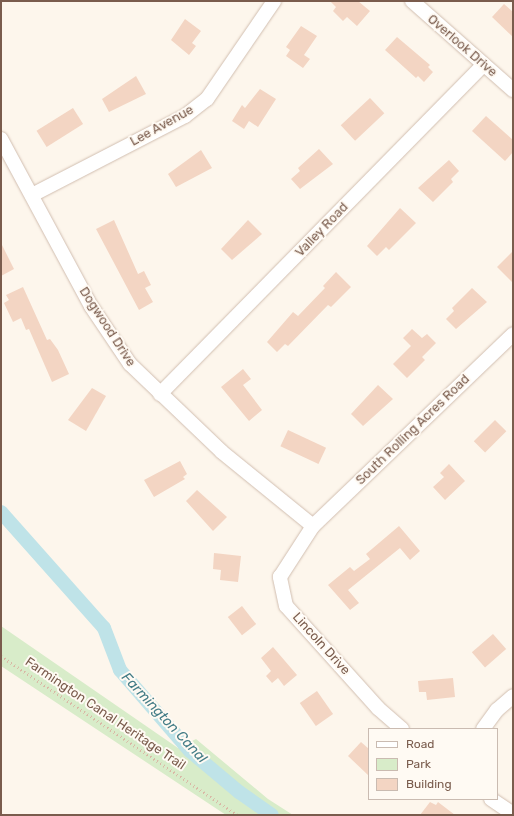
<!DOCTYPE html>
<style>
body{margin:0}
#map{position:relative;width:514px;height:816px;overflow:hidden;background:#fdf6ec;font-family:Rubik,sans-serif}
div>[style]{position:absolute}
.green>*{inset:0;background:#d8ecc9}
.canal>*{height:14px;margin:-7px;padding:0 7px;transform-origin:7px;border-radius:7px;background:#bfe3e8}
.building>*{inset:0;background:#f3d5c3;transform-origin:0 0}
.path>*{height:2.5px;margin-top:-1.25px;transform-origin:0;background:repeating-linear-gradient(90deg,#d9b8a5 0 1px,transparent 0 4px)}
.roads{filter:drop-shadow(0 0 1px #d1beb0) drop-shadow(0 0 1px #d1beb0)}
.street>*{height:14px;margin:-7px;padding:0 7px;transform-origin:7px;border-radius:7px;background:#fff}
span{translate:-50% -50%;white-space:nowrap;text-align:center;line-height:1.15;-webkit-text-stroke:4px #fffaf3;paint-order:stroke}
.street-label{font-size:13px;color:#7a5c4d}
.water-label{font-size:14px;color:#437c86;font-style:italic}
.frame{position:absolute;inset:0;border:2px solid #7a5c4d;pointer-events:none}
.legend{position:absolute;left:368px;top:728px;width:130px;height:72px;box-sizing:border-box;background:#fffaf3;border:1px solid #cabbb1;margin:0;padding:5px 7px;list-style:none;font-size:12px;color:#7a5c4d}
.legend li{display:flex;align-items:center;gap:8px;height:20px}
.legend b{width:20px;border:1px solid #cabbb1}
</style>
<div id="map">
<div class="green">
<div style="clip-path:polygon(1px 626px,178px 748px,196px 739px,268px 799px,293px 815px,226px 815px,1px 666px)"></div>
</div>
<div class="canal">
<div style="left:1px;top:512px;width:155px;rotate:48.4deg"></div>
<div style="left:104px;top:628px;width:45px;rotate:69.1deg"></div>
<div style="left:120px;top:670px;width:107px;rotate:49.2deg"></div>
<div style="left:190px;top:751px;width:64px;rotate:39.9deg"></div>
<div style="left:239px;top:792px;width:40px;rotate:34.9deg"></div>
</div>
<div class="building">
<div style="clip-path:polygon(330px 1px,358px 1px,370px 11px,357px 26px,347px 17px,343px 21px,333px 11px,336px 7px)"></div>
<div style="clip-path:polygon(504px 4px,513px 12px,513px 37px,492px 17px)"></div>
<div style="clip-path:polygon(185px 19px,201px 31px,192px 43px,196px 46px,189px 55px,171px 40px)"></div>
<div style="clip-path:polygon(301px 26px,317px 36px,304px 55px,310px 59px,303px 68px,286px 56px,290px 50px,286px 47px)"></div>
<div style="clip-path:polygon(397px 37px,430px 65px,428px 67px,433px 72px,424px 82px,418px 76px,416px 78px,385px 50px)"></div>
<div style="clip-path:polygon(136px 76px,146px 94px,109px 112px,102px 99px)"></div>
<div style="clip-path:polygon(260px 89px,276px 99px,258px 127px,249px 121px,244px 129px,232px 121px,242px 105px,245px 108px)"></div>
<div style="left:370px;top:98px;width:21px;height:40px;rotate:47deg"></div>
<div style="left:73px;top:108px;width:19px;height:43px;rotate:58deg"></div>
<div style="clip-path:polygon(486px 116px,513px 140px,513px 152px,505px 161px,472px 131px)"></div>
<div style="clip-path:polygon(319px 149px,333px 164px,300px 189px,291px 179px,300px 171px,298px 168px)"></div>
<div style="clip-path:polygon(201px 150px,212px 168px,176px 187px,168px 174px)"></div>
<div style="clip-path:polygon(449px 160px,459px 171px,451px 179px,453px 182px,433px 202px,418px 188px)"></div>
<div style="clip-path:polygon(400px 208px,416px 223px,389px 250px,386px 247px,377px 256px,367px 246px)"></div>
<div style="clip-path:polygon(114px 220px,138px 274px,144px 271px,151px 285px,145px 288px,153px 302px,139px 310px,96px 229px)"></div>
<div style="clip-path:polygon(248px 220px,262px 234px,232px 260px,221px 249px)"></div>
<div style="clip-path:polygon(1px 243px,14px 269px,1px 276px)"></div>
<div style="clip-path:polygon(513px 251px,513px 283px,497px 267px)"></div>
<div style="clip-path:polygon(336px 272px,351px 287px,331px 307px,328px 305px,288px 346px,285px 344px,277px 352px,267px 342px,293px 312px,298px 316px,325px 288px,323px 286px)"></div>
<div style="clip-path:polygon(23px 287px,47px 340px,50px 339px,58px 350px,69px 374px,52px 382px,29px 329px,26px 330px,21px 318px,13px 322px,4px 303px,9px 300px,6px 295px)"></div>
<div style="clip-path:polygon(472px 288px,487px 302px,456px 329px,446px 319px,454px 311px,452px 308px)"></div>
<div style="clip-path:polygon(412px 329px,422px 338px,427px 334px,436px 343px,422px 357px,425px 360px,407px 378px,393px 364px,411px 346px,403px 338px)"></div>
<div style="clip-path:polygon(243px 369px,251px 379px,243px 385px,262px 410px,249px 421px,221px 387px)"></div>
<div style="clip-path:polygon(378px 385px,393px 399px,363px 426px,351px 414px)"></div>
<div style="clip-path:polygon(92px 388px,106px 396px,86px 431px,68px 420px)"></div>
<div style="left:495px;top:420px;width:16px;height:30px;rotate:45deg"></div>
<div style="left:288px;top:430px;width:42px;height:18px;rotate:25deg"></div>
<div style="clip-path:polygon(180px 461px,187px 474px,183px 477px,185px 479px,154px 497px,144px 480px)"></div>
<div style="clip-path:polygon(449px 464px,465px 481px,445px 500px,433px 487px,444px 477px,440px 473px)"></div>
<div style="clip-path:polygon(197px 490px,227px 517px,213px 531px,186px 501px)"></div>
<div style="clip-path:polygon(399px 526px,420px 551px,410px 560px,400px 548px,348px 590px,359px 603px,350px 610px,328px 585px,350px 567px,354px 571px,370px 559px,366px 554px)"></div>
<div style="clip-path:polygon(214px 553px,241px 556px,238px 582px,220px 580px,221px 570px,213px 569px)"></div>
<div style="left:242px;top:606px;width:23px;height:18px;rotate:52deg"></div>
<div style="left:493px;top:634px;width:20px;height:28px;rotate:49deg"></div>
<div style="clip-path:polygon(273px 647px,297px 675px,284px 686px,278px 678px,272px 683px,266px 676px,271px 671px,261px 658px)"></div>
<div style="clip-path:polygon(453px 678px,455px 697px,427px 700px,426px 692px,419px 692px,418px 681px)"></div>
<div style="left:317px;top:691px;width:28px;height:21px;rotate:55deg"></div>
<div style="clip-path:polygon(361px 742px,369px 749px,369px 776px,348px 756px)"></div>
<div style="clip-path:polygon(430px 802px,436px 805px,438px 802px,455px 815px,420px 815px)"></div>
</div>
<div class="path">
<div style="left:1px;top:656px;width:285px;rotate:33.9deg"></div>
</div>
<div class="roads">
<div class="street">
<div style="left:412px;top:1px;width:135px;rotate:41.4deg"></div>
<div style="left:1px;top:139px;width:190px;rotate:61.7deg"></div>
<div style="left:91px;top:306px;width:70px;rotate:56.1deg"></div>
<div style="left:130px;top:364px;width:127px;rotate:43.7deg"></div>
<div style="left:222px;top:452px;width:117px;rotate:39.1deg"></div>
<div style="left:32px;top:195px;width:172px;rotate:-27.3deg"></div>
<div style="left:185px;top:116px;width:28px;rotate:-38deg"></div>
<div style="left:207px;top:99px;width:119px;rotate:-55.6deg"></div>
<div style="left:160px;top:394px;width:461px;rotate:-45.5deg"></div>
<div style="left:402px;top:729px;width:32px;rotate:-139deg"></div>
<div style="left:378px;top:708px;width:137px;rotate:-132deg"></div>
<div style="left:286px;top:606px;width:30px;rotate:-102deg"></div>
<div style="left:280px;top:577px;width:61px;rotate:-57.1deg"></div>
<div style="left:313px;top:526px;width:277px;rotate:-43.8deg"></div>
<div style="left:483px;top:729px;width:24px;rotate:-54deg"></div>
<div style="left:497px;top:710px;width:21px;rotate:-41deg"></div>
<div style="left:491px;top:799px;width:27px;rotate:34deg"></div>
</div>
</div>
<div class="street-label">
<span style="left:462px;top:46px;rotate:41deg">Overlook Drive</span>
<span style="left:162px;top:126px;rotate:-29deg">Lee Avenue</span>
<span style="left:322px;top:230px;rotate:-46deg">Valley Road</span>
<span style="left:107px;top:327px;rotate:57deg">Dogwood Drive</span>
<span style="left:413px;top:430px;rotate:-44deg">South Rolling Acres Road</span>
<span style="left:321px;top:644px;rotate:48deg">Lincoln Drive</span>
<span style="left:105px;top:714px;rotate:34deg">Farmington Canal Heritage Trail</span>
</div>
<div class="water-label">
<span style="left:164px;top:718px;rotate:47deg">Farmington Canal</span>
</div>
<div class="frame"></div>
<ul class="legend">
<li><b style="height:5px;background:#fff"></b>Road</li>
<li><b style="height:11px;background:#d8ecc9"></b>Park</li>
<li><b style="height:11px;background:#f3d5c3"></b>Building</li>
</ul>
</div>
